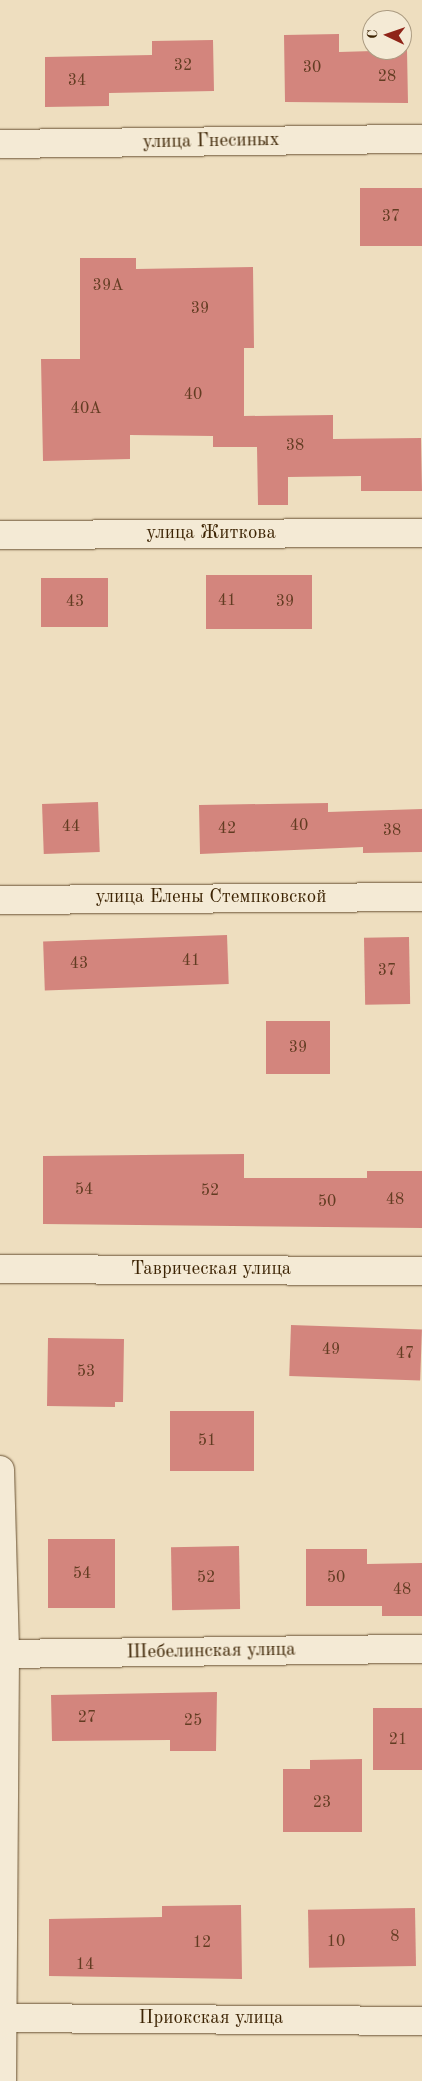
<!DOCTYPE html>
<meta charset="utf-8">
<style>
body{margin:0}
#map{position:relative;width:422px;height:2081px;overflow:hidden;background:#eedebf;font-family:"Old Standard TT",serif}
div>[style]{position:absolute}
.building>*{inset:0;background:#d3857d;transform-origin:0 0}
.roads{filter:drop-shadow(0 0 1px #695233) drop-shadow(0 0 1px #695233)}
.street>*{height:28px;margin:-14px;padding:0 14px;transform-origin:14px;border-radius:14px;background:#f4ead5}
span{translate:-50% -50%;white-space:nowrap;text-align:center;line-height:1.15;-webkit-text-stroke:4.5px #f4ead5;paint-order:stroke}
.number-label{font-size:16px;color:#623c22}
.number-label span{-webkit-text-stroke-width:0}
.street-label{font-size:19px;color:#3d2404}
.north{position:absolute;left:362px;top:10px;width:50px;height:50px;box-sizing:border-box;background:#f4ead5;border:1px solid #ab9b81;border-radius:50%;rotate:273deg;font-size:14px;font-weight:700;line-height:20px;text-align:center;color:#3d2404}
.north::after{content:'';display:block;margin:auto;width:18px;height:22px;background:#8f2418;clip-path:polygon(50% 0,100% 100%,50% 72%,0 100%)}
</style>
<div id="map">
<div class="building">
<div style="clip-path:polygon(339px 34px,339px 52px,407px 50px,408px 103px,285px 102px,284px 35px)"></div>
<div style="clip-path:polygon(213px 40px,214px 91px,109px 93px,109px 106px,45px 107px,45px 57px,152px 55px,152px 41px)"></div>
<div style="left:422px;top:188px;width:58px;height:62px;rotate:90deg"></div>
<div style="clip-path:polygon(80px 258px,136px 258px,136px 269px,253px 267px,254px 348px,244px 348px,244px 416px,333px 415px,333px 439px,421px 438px,422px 491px,361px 491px,361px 476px,288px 477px,288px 505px,258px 505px,257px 447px,213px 447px,213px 436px,130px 435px,130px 459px,43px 461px,41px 359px,80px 359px)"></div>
<div style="left:312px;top:575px;width:54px;height:106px;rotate:90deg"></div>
<div style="left:41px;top:578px;width:67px;height:49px"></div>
<div style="left:98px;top:802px;width:50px;height:56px;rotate:88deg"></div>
<div style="clip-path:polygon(328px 803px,328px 812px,422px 809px,422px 852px,363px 853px,363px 847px,200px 854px,199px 805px)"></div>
<div style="left:227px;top:935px;width:49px;height:184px;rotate:88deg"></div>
<div style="left:409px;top:937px;width:67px;height:45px;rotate:89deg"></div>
<div style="left:330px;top:1021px;width:53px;height:64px;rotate:90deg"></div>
<div style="clip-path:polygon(244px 1154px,244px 1178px,367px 1178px,367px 1171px,422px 1171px,422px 1228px,43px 1224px,43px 1156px)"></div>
<div style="left:291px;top:1325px;width:131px;height:51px;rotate:2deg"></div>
<div style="clip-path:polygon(48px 1338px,124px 1339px,123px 1402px,115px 1402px,115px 1407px,47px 1406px)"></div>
<div style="left:254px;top:1411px;width:60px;height:84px;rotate:90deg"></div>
<div style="left:115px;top:1539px;width:69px;height:67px;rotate:90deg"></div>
<div style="left:239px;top:1546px;width:63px;height:68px;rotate:89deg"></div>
<div style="clip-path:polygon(306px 1549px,367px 1549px,367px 1564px,422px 1563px,422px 1616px,382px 1616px,382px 1606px,306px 1606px)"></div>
<div style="clip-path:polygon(217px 1692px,216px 1751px,170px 1751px,170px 1740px,52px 1741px,51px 1695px)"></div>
<div style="left:422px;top:1708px;width:62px;height:49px;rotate:90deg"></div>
<div style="clip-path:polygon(362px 1759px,362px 1832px,283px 1832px,283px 1769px,310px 1769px,310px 1760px)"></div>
<div style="clip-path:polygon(241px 1905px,242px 1979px,49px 1976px,49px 1919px,162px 1917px,162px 1906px)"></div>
<div style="left:415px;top:1908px;width:58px;height:107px;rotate:89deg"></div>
</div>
<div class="roads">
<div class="street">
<div style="left:0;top:144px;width:422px;rotate:-0.7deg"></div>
<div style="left:0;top:535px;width:422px;rotate:-0.3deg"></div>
<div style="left:0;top:900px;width:422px;rotate:-0.4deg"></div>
<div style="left:0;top:1269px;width:422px;rotate:0.3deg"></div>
<div style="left:0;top:1470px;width:184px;rotate:88.4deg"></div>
<div style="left:5px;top:1654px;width:427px;rotate:90.4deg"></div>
<div style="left:0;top:1654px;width:422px;rotate:-0.7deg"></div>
<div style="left:0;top:2018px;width:422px;rotate:0.4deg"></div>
</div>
</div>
<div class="number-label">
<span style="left:183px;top:66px">32</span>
<span style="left:312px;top:68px">30</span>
<span style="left:387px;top:77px">28</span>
<span style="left:77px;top:81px">34</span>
<span style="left:391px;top:217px">37</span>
<span style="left:108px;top:286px">39А</span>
<span style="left:200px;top:309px">39</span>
<span style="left:193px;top:395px">40</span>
<span style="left:86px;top:409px">40А</span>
<span style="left:295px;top:446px">38</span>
<span style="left:227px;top:601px">41</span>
<span style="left:75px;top:602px">43</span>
<span style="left:285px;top:602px">39</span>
<span style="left:299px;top:826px">40</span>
<span style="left:71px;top:827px">44</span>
<span style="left:227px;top:829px">42</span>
<span style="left:392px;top:831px">38</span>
<span style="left:191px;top:961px">41</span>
<span style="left:79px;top:964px">43</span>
<span style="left:387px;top:971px">37</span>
<span style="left:298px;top:1048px">39</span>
<span style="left:84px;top:1190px">54</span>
<span style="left:210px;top:1191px">52</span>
<span style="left:395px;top:1200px">48</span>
<span style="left:327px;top:1202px">50</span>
<span style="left:331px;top:1350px">49</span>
<span style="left:405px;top:1354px">47</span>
<span style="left:86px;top:1372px">53</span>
<span style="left:207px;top:1441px">51</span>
<span style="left:82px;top:1574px">54</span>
<span style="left:206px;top:1578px">52</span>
<span style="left:336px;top:1578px">50</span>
<span style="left:402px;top:1590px">48</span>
<span style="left:87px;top:1718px">27</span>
<span style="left:193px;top:1721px">25</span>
<span style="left:398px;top:1740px">21</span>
<span style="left:322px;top:1803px">23</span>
<span style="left:395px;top:1937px">8</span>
<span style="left:336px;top:1942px">10</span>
<span style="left:202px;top:1943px">12</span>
<span style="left:85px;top:1965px">14</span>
</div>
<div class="street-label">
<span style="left:211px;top:142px;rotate:-1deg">улица Гнесиных</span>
<span style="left:211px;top:534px">улица Житкова</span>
<span style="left:211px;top:898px">улица Елены Стемпковской</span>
<span style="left:211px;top:1270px">Таврическая улица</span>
<span style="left:211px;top:1652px;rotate:-1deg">Шебелинская улица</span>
<span style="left:211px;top:2019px">Приокская улица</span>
</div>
<div class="north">С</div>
</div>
